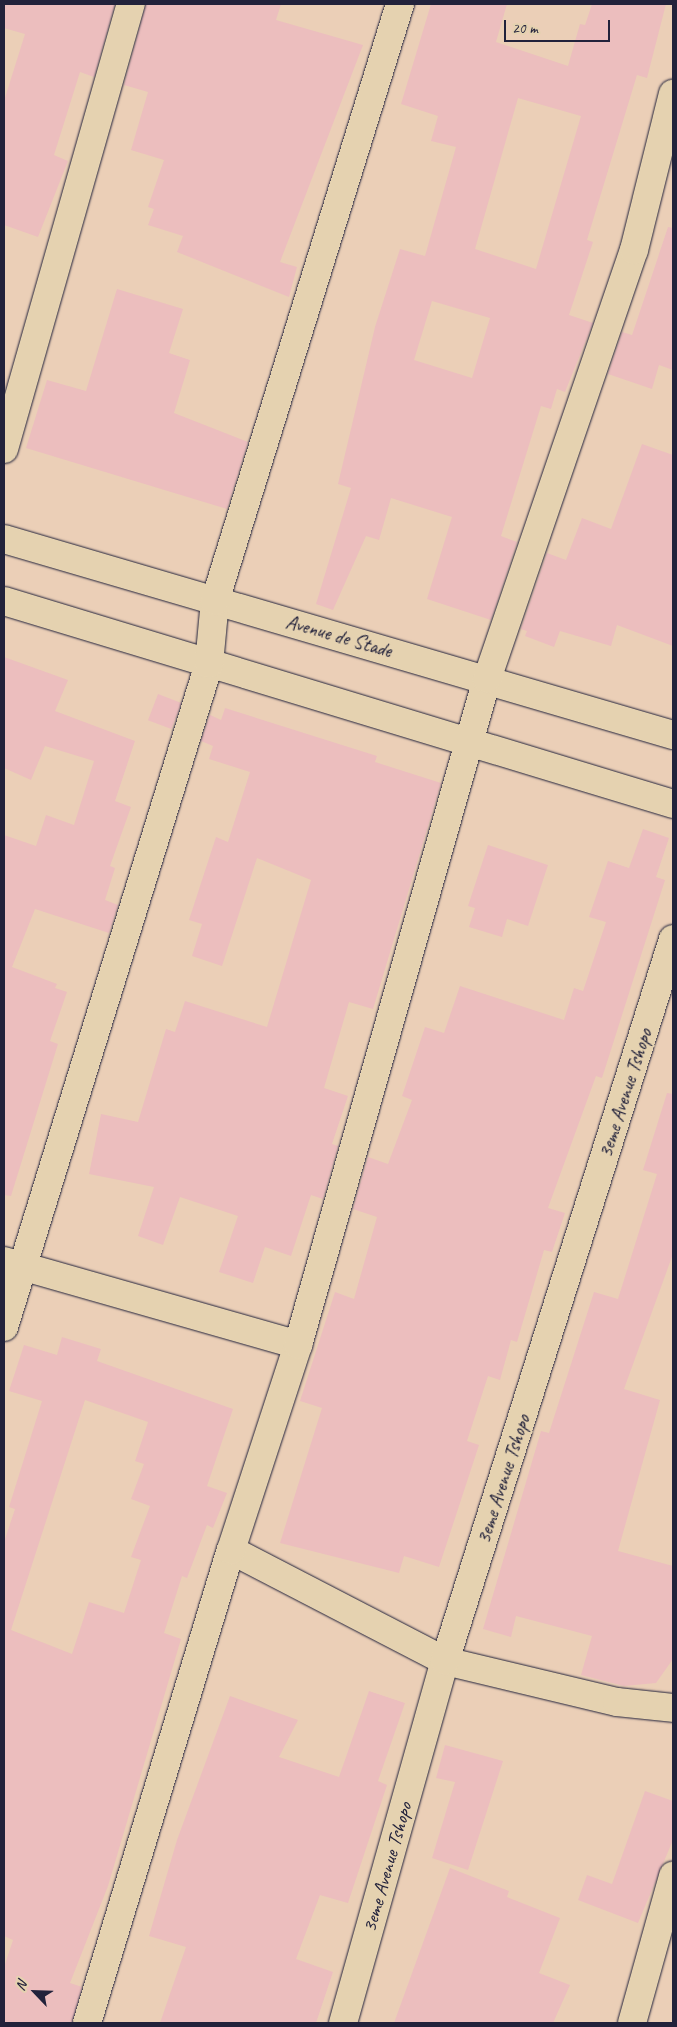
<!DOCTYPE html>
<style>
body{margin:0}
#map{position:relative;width:677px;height:2027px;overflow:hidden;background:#ebcfb7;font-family:Caveat,sans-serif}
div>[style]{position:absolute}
.building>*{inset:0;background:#ecbebe;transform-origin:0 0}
.roads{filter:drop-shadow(0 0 1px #22223b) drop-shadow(0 0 1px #22223b)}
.minor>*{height:28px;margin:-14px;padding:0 14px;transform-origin:14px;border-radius:14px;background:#e5d2b0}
span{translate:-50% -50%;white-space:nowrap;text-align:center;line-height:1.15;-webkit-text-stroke:4px #e5d2b0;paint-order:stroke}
.street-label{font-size:20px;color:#22223b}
.frame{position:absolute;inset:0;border:5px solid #22223b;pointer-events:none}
.north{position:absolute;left:10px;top:1967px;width:50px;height:50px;-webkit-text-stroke:4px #e5d2b0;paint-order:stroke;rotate:294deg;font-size:14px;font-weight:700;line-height:20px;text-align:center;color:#22223b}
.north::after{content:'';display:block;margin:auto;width:18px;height:22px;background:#22223b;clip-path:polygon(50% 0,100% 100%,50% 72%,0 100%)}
.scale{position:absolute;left:504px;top:20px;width:106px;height:22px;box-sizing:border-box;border:2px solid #22223b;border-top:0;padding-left:6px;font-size:15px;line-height:18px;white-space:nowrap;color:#22223b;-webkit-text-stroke:4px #e5d2b0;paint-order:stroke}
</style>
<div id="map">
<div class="building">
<div style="clip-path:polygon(4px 4px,115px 4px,94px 77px,80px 72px,54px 155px,68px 161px,38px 237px,4px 225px,4px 101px,25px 34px,4px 28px)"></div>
<div style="clip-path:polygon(146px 4px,281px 4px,276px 20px,363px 45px,280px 262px,297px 267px,289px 297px,177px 252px,183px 236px,148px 225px,154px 209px,148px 207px,164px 160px,131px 150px,148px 92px,124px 85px)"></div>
<div style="clip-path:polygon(evenodd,431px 4px,507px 4px,496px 42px,568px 66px,580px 24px,585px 25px,592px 4px,666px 4px,647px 78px,637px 75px,587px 240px,593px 242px,569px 315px,593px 323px,565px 392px,557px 389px,551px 409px,541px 406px,501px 536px,517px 542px,491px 620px,427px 599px,452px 517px,391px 498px,379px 540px,366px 536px,333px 610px,316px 604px,351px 488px,338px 484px,375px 327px,400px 249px,425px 256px,456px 147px,431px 141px,438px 116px,401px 104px,431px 4px,518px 98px,581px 116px,536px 269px,475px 249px,518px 98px,431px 4px,432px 301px,490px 318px,472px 378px,414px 360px,432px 301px)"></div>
<div style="clip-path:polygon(668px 227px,673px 228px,673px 370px,659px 365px,652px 389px,608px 374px,622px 332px,632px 335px)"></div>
<div style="clip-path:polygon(117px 289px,183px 309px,169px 353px,190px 360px,174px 413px,248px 442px,227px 509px,26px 448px,47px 380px,86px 391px)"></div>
<div style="clip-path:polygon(642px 444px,673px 455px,673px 646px,617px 625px,611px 646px,560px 631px,554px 647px,525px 636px,527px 631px,521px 629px,547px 553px,566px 560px,582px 518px,611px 529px)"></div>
<div style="clip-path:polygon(4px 657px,68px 680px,55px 711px,135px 741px,115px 801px,131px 807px,110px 866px,115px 868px,105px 900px,118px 905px,109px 933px,35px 909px,12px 967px,57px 984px,55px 988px,67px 992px,50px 1041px,58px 1044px,11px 1196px,4px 1195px,4px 835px,36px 846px,46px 815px,74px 825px,94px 761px,45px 746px,31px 780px,4px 768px)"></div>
<div style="left:158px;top:694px;width:25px;height:28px;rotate:21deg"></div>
<div style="clip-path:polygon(225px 708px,377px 756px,375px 762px,441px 783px,373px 1009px,349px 1002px,324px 1088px,348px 1096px,332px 1144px,338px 1146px,323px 1199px,311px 1195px,291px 1256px,265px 1247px,253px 1283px,219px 1272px,238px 1216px,180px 1197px,163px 1245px,138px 1236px,154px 1187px,89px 1174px,101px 1114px,138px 1122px,166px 1029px,175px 1032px,185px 1001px,267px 1027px,311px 880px,257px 858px,222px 966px,192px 956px,202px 924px,189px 920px,216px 837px,228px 842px,250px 772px,209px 759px,213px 746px,201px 741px,210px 715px,221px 720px)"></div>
<div style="clip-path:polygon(643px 829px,669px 838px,656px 877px,665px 880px,602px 1078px,596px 1076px,548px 1208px,565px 1213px,552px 1252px,544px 1250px,517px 1342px,511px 1340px,500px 1380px,488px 1376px,467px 1441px,479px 1445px,439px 1567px,404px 1556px,399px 1573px,280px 1543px,322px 1408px,300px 1401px,335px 1292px,354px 1299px,377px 1217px,353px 1209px,368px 1157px,388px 1164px,412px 1100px,402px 1096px,425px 1027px,444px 1033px,460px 986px,564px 1020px,574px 988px,583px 991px,606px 922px,589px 917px,608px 861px,629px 868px)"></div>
<div style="clip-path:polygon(488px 845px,548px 865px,528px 926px,507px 919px,502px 937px,469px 927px,475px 908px,468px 906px)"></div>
<div style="clip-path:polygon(667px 1093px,673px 1094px,673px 1254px,624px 1389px,660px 1400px,618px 1551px,673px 1566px,673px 1659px,656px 1683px,624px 1686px,581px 1675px,592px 1636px,516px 1616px,511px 1637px,483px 1629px,541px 1431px,549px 1433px,594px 1292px,618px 1299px,657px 1174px,643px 1170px)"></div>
<div style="clip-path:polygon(evenodd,62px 1337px,101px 1349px,97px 1361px,233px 1409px,207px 1486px,227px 1493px,213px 1528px,207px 1525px,187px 1578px,182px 1576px,164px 1633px,181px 1639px,108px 1886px,70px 1983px,82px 1987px,72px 2023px,4px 2023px,4px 1967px,13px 1940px,4px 1936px,4px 1542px,15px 1509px,9px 1507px,42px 1401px,9px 1391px,24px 1345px,57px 1355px,62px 1337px,85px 1400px,148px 1422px,135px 1461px,144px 1464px,131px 1499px,150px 1506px,131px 1557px,141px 1560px,124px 1613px,89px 1602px,72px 1654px,11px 1630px,85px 1400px)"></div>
<div style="clip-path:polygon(369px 1691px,405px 1703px,378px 1781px,387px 1785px,348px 1903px,320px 1895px,296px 1959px,333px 1972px,316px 2023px,160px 2023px,186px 1947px,149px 1936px,177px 1840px,230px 1696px,298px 1720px,279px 1757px,339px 1777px)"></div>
<div style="clip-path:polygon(445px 1745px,503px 1761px,468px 1870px,432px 1858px,455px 1782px,436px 1778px)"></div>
<div style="clip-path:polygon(645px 1791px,673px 1801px,673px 1840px,638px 1923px,578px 1900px,587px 1875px,612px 1884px)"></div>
<div style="clip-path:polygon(450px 1868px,509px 1891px,507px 1897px,560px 1918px,539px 1973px,570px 1985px,553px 2023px,394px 2023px)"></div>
</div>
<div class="roads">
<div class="minor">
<div style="left:4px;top:449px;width:463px;rotate:-74.1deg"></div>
<div style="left:4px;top:539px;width:697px;rotate:16.33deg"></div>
<div style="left:4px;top:601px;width:699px;rotate:16.88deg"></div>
<div style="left:4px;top:1261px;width:306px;rotate:15.9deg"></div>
<div style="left:4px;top:1327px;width:694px;rotate:-72.82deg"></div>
<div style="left:209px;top:664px;width:63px;rotate:-84.6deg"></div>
<div style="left:215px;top:601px;width:625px;rotate:-72.78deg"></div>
<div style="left:231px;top:1550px;width:241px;rotate:27.4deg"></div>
<div style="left:445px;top:1661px;width:177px;rotate:13.4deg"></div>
<div style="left:617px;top:1702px;width:56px;rotate:6.1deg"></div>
<div style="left:87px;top:2023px;width:494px;rotate:-73.1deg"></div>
<div style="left:231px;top:1550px;width:216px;rotate:-71.9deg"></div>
<div style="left:298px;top:1345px;width:692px;rotate:-74.16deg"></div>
<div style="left:487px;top:679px;width:453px;rotate:-71.1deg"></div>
<div style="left:634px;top:250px;width:161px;rotate:-76deg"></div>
<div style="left:343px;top:2023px;width:376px;rotate:-74.3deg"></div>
<div style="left:445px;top:1661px;width:757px;rotate:-72.47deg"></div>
<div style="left:632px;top:2023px;width:153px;rotate:-74.4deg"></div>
</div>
</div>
<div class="street-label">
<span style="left:339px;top:636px;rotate:16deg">Avenue de Stade</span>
<span style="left:625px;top:1093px;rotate:-72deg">3eme Avenue Tshopo</span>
<span style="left:503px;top:1479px;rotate:-72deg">3eme Avenue Tshopo</span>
<span style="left:387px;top:1867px;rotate:-74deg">3eme Avenue Tshopo</span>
</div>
<div class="frame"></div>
<div class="north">N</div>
<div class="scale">20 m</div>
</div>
